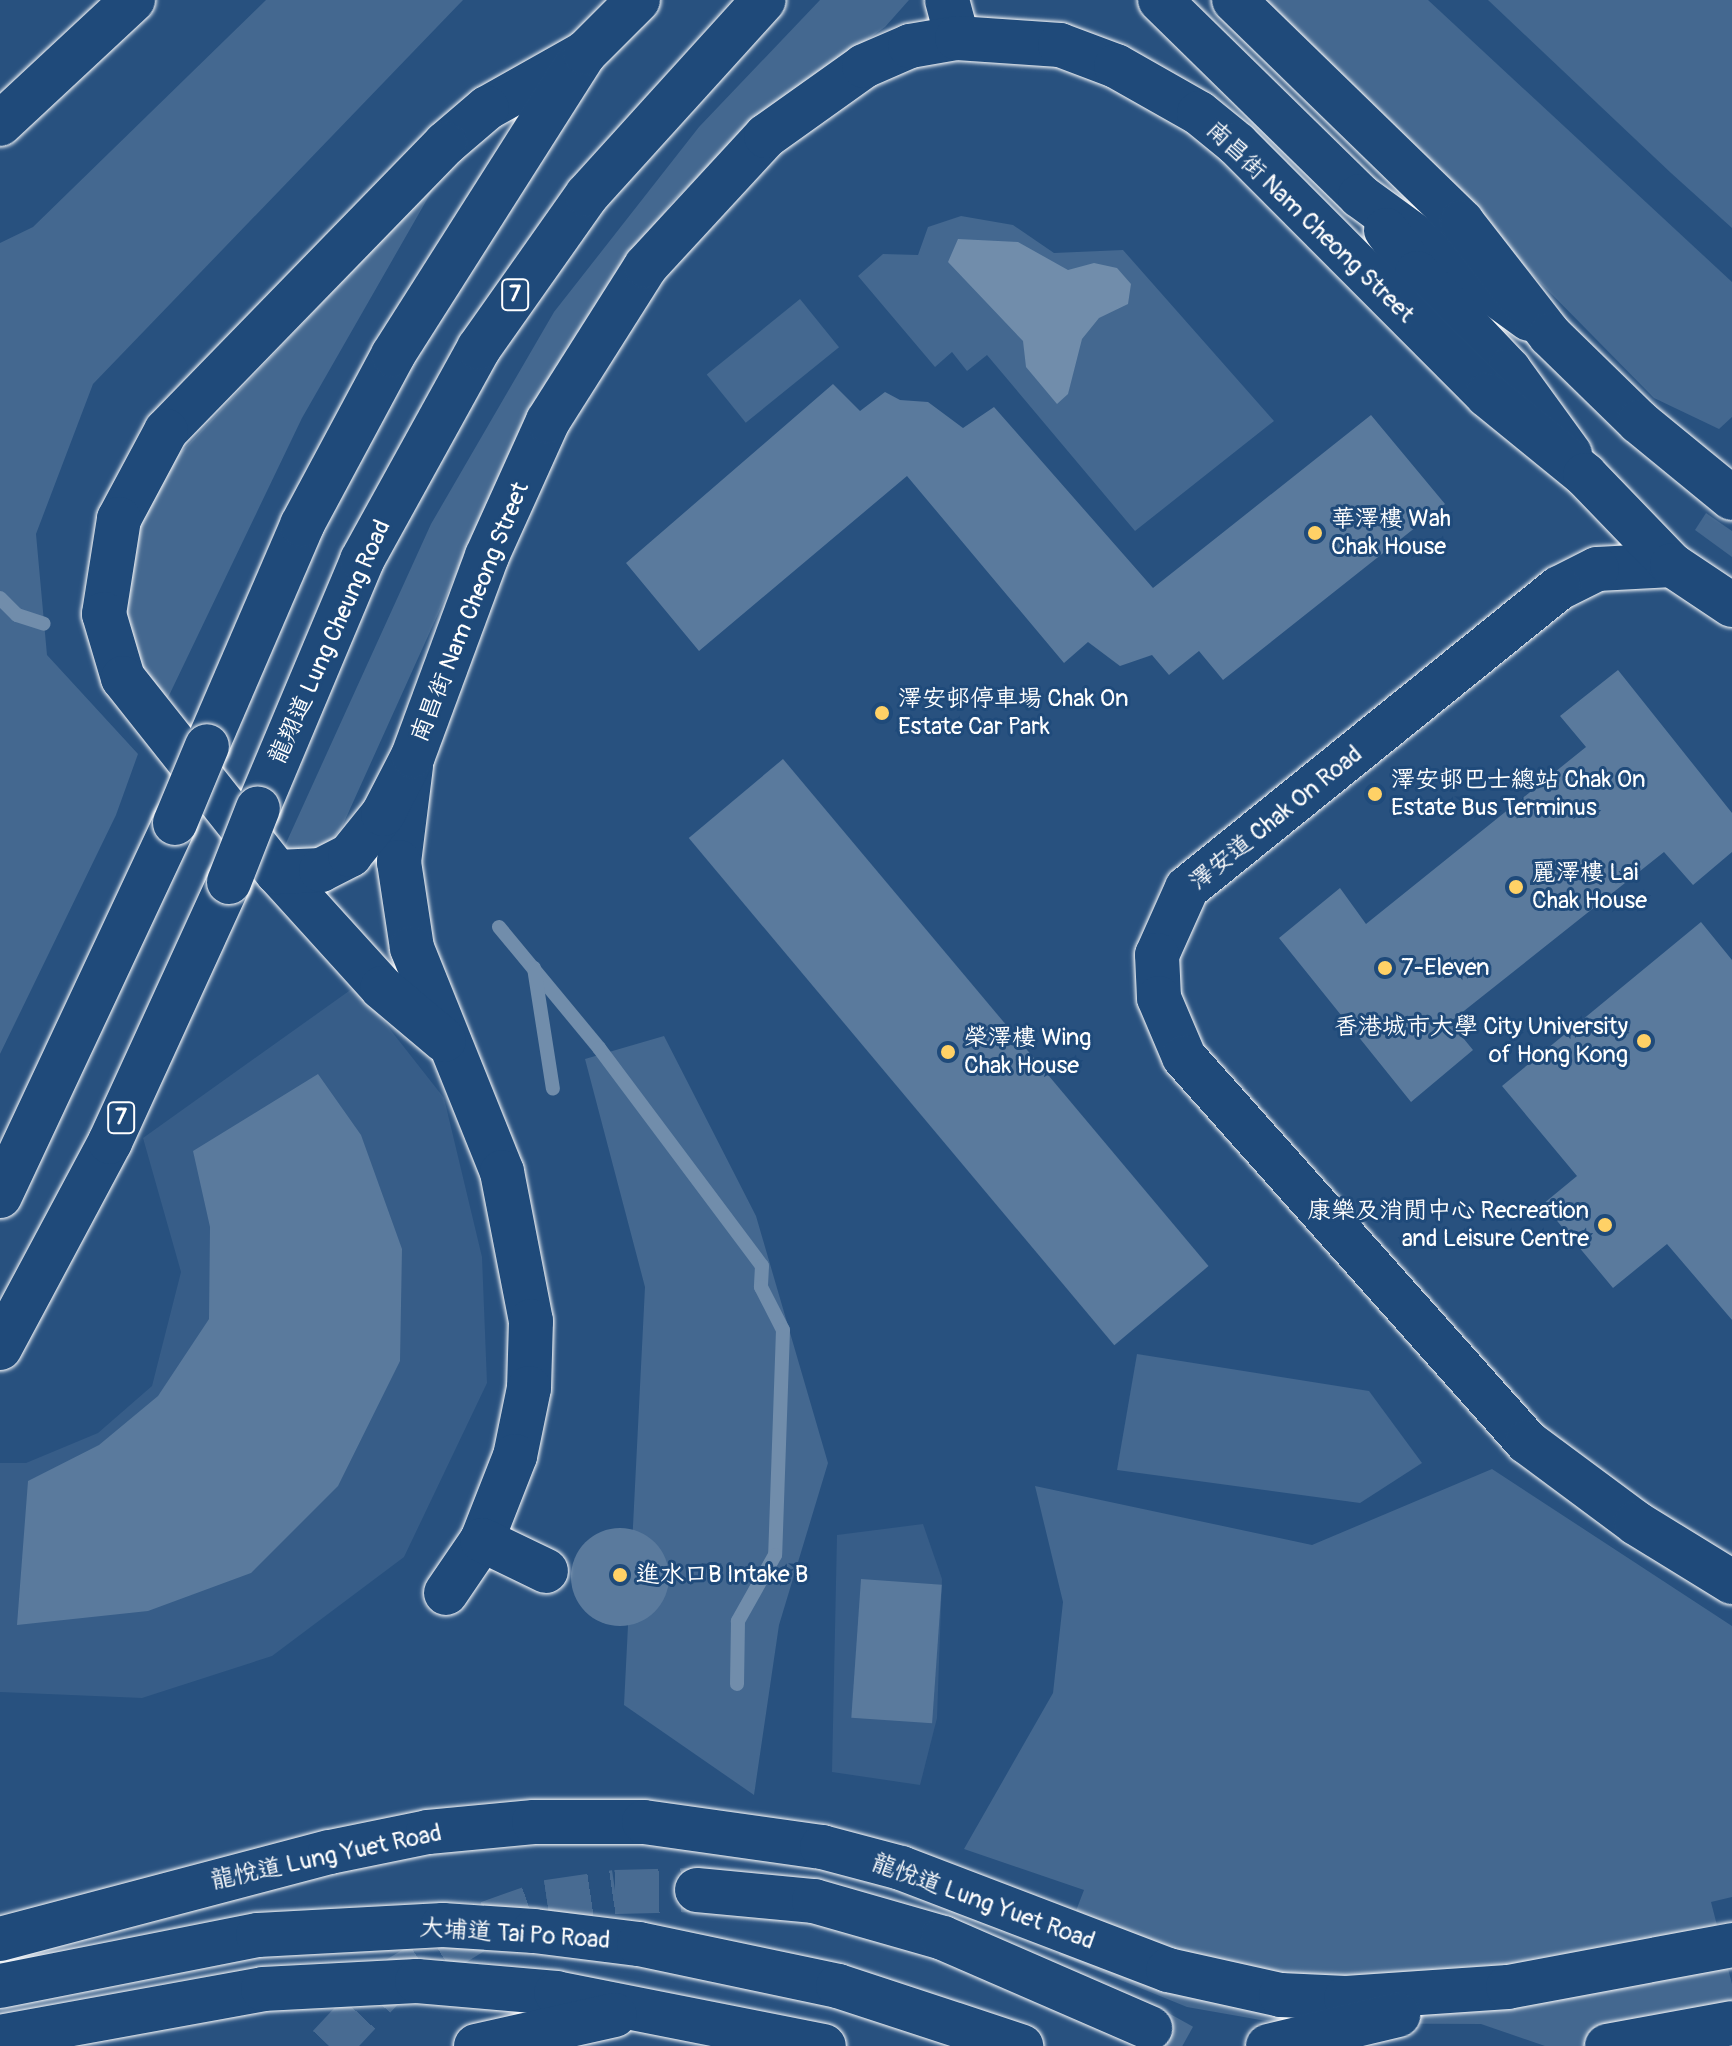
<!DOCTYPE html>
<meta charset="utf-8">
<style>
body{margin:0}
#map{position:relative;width:1732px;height:2046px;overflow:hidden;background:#28517f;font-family:Pangolin,"LXGW WenKai TC",sans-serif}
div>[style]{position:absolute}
.built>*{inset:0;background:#375d88}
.green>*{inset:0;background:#446890;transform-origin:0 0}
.water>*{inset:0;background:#718dab}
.stream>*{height:14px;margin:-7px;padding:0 7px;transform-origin:7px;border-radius:7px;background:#718dab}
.building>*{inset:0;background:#5a7a9d;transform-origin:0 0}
.round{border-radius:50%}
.major-tunnel>*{height:44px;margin-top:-22px;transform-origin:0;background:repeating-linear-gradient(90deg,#486b92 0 44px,transparent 0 66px)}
.roads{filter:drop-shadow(0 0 2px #fff) drop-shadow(0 0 2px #fff)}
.minor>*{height:44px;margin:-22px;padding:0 22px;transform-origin:22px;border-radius:22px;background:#1f4a7a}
.major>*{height:44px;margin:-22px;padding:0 22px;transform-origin:22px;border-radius:22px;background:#1f4a7a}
.highway>*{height:44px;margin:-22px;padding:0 22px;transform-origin:22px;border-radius:22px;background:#1f4a7a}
.bridges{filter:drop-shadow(0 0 2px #fff) drop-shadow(0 0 2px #fff)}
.highway-bridge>*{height:44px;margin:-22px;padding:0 22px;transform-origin:22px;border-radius:22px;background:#1f4a7a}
.dots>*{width:22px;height:22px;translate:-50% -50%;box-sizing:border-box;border:4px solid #1f4a7a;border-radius:50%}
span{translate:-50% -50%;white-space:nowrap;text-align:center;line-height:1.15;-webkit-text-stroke:6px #1f4a7a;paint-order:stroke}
.shield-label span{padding:2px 6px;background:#1f4a7a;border:2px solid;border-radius:6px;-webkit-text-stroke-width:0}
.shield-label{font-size:22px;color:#fff;font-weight:700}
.street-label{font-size:24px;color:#fff}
.poi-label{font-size:24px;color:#fff}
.left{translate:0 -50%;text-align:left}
.right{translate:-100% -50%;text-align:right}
</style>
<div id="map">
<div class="built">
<div style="clip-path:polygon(356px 986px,444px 1098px,482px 1257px,487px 1383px,404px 1557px,272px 1656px,142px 1698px,0 1692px,0 1463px,26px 1463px,98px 1433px,152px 1386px,181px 1272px,143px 1138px)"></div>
<div style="clip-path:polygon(923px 1524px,942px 1579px,937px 1718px,920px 1785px,832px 1772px,837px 1535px)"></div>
</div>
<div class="green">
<div style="clip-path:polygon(266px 0,463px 0,93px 384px,36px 534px,47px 655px,138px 754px,116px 815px,0 1054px,0 243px,33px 227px)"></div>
<div style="clip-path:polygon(820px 0,909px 0,885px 27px,764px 113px,672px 202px,591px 313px,507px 461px,341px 829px,323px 849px,282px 852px,431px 524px,554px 312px,699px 127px)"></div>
<div style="clip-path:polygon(1262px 0,1428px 0,1732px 282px,1732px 417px,1719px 429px,1654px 398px)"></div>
<div style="clip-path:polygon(1488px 0,1732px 0,1732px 228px,1671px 173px)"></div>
<div style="clip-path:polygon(437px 182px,302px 418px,163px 708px,127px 635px,124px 598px,126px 555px,163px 471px)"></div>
<div style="clip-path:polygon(961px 216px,1013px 225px,1054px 253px,1123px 250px,1274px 421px,1135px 531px,987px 355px,967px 371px,952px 352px,935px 367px,858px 276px,883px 254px,918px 255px,928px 227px)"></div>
<div style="left:800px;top:299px;width:62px;height:120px;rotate:51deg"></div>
<div style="clip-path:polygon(1706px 513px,1732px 531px,1732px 557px,1695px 530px)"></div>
<div style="clip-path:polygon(664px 1036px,756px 1216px,828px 1463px,779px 1625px,754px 1795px,624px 1705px,645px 1287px,585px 1059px)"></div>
<div style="clip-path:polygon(1137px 1354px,1369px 1391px,1422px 1463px,1360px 1503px,1117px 1470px)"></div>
<div style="clip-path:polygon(1492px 1469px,1732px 1626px,1732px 1897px,1711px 1902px,1732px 1984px,1732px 2046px,1545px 2046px,1481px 2024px,1277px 2023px,1187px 2007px,1059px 1955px,1084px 1890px,964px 1849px,1053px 1693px,1063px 1602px,1035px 1486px,1312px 1545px)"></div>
</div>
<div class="water">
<div style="clip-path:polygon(958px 239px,1018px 242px,1068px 270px,1094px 263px,1117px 268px,1131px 284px,1128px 304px,1099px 318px,1082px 339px,1068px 394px,1057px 404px,1026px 367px,1023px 341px,948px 262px)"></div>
</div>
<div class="stream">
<div style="left:0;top:598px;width:24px;rotate:45deg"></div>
<div style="left:17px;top:615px;width:28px;rotate:18deg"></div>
<div style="left:499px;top:927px;width:157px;rotate:50.4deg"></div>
<div style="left:599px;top:1048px;width:272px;rotate:53.2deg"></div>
<div style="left:762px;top:1266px;width:21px;rotate:93deg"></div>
<div style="left:761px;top:1287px;width:48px;rotate:62.9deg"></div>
<div style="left:783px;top:1330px;width:225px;rotate:92deg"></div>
<div style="left:775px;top:1555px;width:76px;rotate:119.3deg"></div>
<div style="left:738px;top:1621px;width:63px;rotate:90.9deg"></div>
<div style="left:534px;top:968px;width:122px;rotate:81.1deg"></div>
</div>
<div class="building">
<div style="clip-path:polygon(833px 384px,860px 411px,885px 392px,900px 400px,928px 402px,963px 428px,994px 407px,1153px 588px,1371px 415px,1445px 504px,1223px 680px,1199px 651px,1169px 675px,1152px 655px,1120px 666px,1088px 642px,1064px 663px,907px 476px,699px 651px,626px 563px)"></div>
<div style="clip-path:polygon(1618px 670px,1732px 813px,1732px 852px,1693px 885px,1664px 852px,1450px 1022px,1473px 1050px,1411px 1102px,1279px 938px,1340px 888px,1366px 924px,1586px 747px,1560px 716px)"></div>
<div style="left:783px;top:759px;width:662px;height:123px;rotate:50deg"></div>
<div style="clip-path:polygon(1701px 922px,1732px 960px,1732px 1320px,1667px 1244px,1613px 1288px,1543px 1204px,1577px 1176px,1502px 1086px)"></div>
<div style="clip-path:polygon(318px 1074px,361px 1135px,402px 1249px,400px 1361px,338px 1486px,251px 1573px,148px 1611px,17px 1625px,28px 1481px,99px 1445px,158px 1396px,209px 1319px,210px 1227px,193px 1151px)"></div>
<div class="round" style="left:571px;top:1528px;width:98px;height:98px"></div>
<div style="left:861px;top:1579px;width:81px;height:139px;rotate:4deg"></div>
</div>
<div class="major-tunnel">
<div style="left:1150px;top:2028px;width:37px;rotate:29deg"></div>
<div style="left:329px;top:2046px;width:81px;rotate:-47deg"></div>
<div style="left:384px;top:1987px;width:122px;rotate:-31.6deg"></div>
<div style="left:488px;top:1923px;width:63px;rotate:-19.6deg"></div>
<div style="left:547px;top:1902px;width:69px;rotate:-8.4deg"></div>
<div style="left:615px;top:1892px;width:82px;rotate:-1.4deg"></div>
</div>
<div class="roads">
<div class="minor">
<div style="left:1160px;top:0;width:280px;rotate:44.4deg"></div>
<div style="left:1360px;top:196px;width:209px;rotate:36deg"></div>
<div style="left:0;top:124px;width:182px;rotate:-43deg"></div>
<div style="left:1386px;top:230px;width:53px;rotate:54.2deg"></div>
<div style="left:1417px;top:273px;width:134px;rotate:46.5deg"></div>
<div style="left:1509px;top:370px;width:104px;rotate:54deg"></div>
<div style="left:1672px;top:565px;width:75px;rotate:176.9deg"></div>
<div style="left:1597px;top:569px;width:42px;rotate:153.4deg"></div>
<div style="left:1559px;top:588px;width:478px;rotate:141.1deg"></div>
<div style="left:1187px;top:888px;width:73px;rotate:114.1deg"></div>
<div style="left:1157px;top:955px;width:43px;rotate:87.3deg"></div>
<div style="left:1159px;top:998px;width:64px;rotate:67deg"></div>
<div style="left:1184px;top:1057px;width:516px;rotate:48.3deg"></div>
<div style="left:1527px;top:1442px;width:136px;rotate:36.6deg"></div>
<div style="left:1636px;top:1523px;width:113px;rotate:31.6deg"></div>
<div style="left:411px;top:766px;width:97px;rotate:97.1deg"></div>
<div style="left:399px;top:862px;width:87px;rotate:81.4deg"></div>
<div style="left:412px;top:948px;width:241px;rotate:68.1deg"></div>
<div style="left:502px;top:1172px;width:152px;rotate:79deg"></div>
<div style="left:531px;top:1321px;width:67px;rotate:91.7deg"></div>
<div style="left:529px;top:1388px;width:69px;rotate:101.6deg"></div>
<div style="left:515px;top:1456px;width:90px;rotate:111.4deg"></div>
<div style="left:482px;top:1540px;width:64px;rotate:124.2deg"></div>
<div style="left:277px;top:872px;width:156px;rotate:47.8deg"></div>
<div style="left:382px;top:988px;width:81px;rotate:40deg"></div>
<div style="left:482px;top:1540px;width:71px;rotate:25.8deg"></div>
</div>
<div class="major">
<div style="left:947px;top:0;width:39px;rotate:75deg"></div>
<div style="left:1234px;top:0;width:318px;rotate:44.2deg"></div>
<div style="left:1462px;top:222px;width:143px;rotate:52.1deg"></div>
<div style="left:1550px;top:335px;width:124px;rotate:44.3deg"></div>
<div style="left:1639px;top:422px;width:120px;rotate:39.3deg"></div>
<div style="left:585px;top:53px;width:112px;rotate:150.7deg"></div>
<div style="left:487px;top:108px;width:55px;rotate:139.4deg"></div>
<div style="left:445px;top:144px;width:400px;rotate:134.2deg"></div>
<div style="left:166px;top:431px;width:100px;rotate:118.1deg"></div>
<div style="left:119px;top:519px;width:96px;rotate:99deg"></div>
<div style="left:104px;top:614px;width:67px;rotate:73.5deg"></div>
<div style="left:123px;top:678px;width:248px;rotate:51.6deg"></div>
<div style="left:277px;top:872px;width:44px;rotate:-2.6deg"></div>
<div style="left:321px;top:870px;width:33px;rotate:-27deg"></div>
<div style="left:350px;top:855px;width:53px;rotate:-51.2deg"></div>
<div style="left:383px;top:814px;width:65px;rotate:-62.7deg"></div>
<div style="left:413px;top:756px;width:213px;rotate:-69.7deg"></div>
<div style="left:487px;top:556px;width:148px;rotate:-65.7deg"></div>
<div style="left:548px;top:421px;width:183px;rotate:-57.7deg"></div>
<div style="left:646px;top:266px;width:177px;rotate:-47.3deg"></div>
<div style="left:766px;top:136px;width:120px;rotate:-35.5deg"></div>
<div style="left:864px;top:66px;width:50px;rotate:-23.5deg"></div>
<div style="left:910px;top:46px;width:48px;rotate:-9.7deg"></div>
<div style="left:957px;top:38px;width:103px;rotate:3.9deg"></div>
<div style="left:1060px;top:45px;width:60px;rotate:20.6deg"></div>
<div style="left:1116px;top:66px;width:95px;rotate:29.5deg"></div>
<div style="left:1199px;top:113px;width:49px;rotate:39.2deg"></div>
<div style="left:1237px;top:144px;width:354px;rotate:45.1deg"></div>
<div style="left:1487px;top:395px;width:127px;rotate:39.2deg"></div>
<div style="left:1585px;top:475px;width:125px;rotate:46deg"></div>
<div style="left:1672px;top:565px;width:72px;rotate:33.7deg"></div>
<div style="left:697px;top:1890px;width:118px;rotate:5.4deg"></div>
<div style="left:814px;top:1901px;width:134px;rotate:16deg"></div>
<div style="left:943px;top:1938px;width:226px;rotate:23.5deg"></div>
<div style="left:0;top:1939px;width:341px;rotate:-14.8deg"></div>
<div style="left:330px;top:1852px;width:100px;rotate:-11.5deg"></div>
<div style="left:428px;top:1832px;width:106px;rotate:-5.4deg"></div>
<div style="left:534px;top:1822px;width:110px"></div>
<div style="left:644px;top:1822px;width:180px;rotate:8deg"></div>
<div style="left:822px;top:1847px;width:82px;rotate:14.9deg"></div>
<div style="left:901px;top:1868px;width:286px;rotate:20.9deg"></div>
<div style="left:1168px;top:1970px;width:116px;rotate:12.5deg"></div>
<div style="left:1281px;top:1995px;width:65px;rotate:2.6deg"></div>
<div style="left:1346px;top:1998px;width:162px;rotate:-3.9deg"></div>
<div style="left:1508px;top:1987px;width:228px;rotate:-10.6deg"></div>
<div style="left:0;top:1986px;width:263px;rotate:-11.2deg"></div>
<div style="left:258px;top:1935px;width:185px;rotate:-3.1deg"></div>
<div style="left:443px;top:1925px;width:91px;rotate:3.8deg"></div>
<div style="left:534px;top:1931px;width:106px;rotate:7.1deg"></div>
<div style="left:639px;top:1944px;width:203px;rotate:11.9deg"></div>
<div style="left:838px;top:1986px;width:193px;rotate:18.2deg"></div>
<div style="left:0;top:2037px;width:267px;rotate:-10.3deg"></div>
<div style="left:263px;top:1989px;width:154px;rotate:-3deg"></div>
<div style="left:417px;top:1981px;width:140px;rotate:4.9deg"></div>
<div style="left:556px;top:1993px;width:273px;rotate:11.2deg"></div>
<div style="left:476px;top:2046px;width:142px;rotate:-12.6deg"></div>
<div style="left:1268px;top:2046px;width:134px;rotate:-13.4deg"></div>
<div style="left:1607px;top:2046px;width:127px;rotate:-10.4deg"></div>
</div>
<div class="highway">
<div style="left:207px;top:746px;width:241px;rotate:-66.7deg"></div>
<div style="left:302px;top:525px;width:193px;rotate:-61.8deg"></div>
<div style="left:393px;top:355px;width:358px;rotate:-57.6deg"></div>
<div style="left:585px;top:53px;width:75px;rotate:-45deg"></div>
<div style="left:258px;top:808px;width:269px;rotate:-67.2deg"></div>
<div style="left:362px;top:560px;width:242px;rotate:-61.1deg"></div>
<div style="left:479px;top:348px;width:187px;rotate:-54.8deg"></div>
<div style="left:587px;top:195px;width:263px;rotate:-47.8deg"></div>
<div style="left:0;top:1196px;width:412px;rotate:-64.9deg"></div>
<div style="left:0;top:1348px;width:234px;rotate:-61.9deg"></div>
<div style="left:110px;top:1142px;width:286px;rotate:-65.4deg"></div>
</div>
</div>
<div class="bridges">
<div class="highway-bridge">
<div style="left:175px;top:823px;width:83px;rotate:-67.4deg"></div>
<div style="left:229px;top:882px;width:79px;rotate:-68.6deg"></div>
</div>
</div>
<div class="dots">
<div style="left:1315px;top:533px;background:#ffd166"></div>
<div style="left:882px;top:713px;background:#ffd166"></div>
<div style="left:1375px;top:794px;background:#ffd166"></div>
<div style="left:1516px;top:887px;background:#ffd166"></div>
<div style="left:1385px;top:968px;background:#ffd166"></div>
<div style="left:1644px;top:1041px;background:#ffd166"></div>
<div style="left:948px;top:1052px;background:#ffd166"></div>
<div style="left:1605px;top:1225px;background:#ffd166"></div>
<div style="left:620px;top:1575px;background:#ffd166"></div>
</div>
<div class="shield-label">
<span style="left:515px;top:295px">7</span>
<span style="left:121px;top:1118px">7</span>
</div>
<div class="street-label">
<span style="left:1310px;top:222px;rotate:44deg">南昌街 Nam Cheong Street</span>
<span style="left:470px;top:612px;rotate:-68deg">南昌街 Nam Cheong Street</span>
<span style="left:330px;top:642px;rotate:-66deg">龍翔道 Lung Cheung Road</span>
<span style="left:1276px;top:818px;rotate:-39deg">澤安道 Chak On Road</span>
<span style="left:326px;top:1857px;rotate:-12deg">龍悅道 Lung Yuet Road</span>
<span style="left:983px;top:1902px;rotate:20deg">龍悅道 Lung Yuet Road</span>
<span style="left:515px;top:1934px;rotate:4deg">大埔道 Tai Po Road</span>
</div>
<div class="poi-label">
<span class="left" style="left:1331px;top:533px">華澤樓 Wah<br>Chak House</span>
<span class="left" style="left:898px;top:713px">澤安邨停車場 Chak On<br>Estate Car Park</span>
<span class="left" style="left:1391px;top:794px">澤安邨巴士總站 Chak On<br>Estate Bus Terminus</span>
<span class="left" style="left:1532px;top:887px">麗澤樓 Lai<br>Chak House</span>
<span class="left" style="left:1401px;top:968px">7-Eleven</span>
<span class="right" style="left:1628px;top:1041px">香港城市大學 City University<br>of Hong Kong</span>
<span class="left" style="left:964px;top:1052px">榮澤樓 Wing<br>Chak House</span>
<span class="right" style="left:1589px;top:1225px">康樂及消閒中心 Recreation<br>and Leisure Centre</span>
<span class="left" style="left:636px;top:1575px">進水口B Intake B</span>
</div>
</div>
